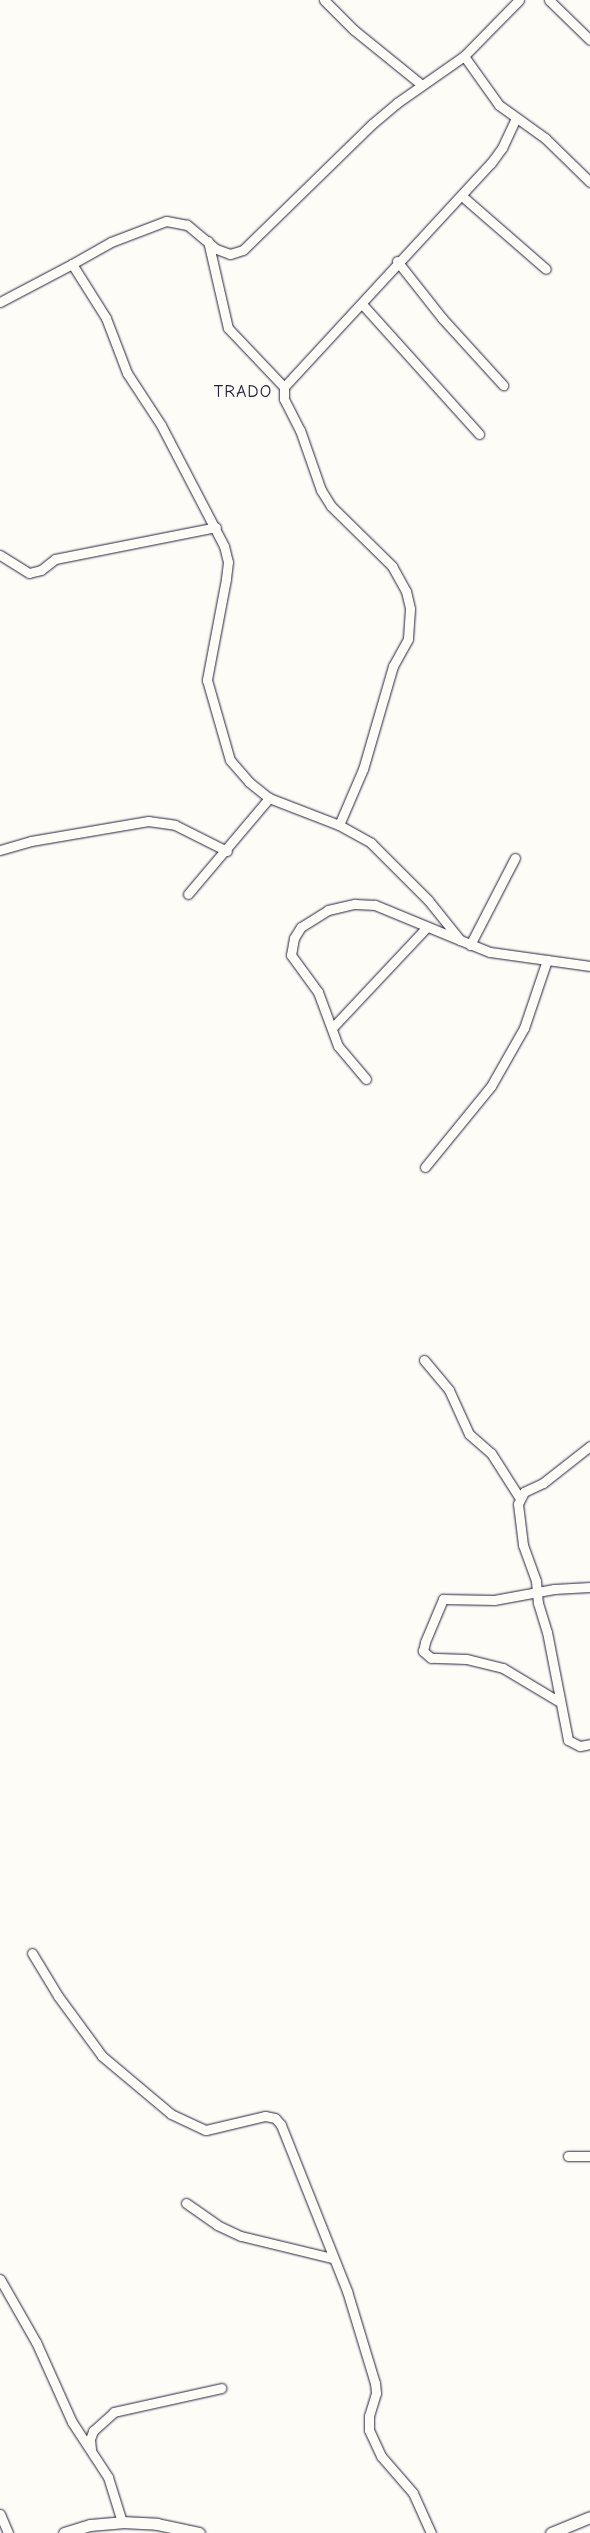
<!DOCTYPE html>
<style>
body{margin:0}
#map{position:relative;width:590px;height:2533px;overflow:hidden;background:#fdfcf7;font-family:"Comic Neue",sans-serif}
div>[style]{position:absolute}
.roads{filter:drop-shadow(0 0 1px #22223b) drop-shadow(0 0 1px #22223b)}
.minor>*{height:9px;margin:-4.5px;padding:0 4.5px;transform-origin:4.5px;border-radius:4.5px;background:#fdfcf7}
.secondary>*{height:11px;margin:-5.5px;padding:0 5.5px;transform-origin:5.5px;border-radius:5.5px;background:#fdfcf7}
span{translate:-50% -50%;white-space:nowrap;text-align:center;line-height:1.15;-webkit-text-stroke:4px #fdfcf7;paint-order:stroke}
.quarter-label{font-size:18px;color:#22223b;letter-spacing:1px}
</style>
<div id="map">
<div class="roads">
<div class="minor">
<div style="left:324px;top:0;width:42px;rotate:45deg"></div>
<div style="left:354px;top:30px;width:87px;rotate:39deg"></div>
<div style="left:519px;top:0;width:78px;rotate:134.5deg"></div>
<div style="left:464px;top:56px;width:82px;rotate:145deg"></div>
<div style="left:397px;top:103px;width:33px;rotate:140deg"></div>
<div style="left:372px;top:124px;width:180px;rotate:135.7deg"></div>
<div style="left:243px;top:250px;width:14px;rotate:163deg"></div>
<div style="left:230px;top:254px;width:15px;rotate:-160deg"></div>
<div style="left:216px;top:249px;width:38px;rotate:-140deg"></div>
<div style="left:187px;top:225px;width:21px;rotate:-169deg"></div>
<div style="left:166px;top:221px;width:59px;rotate:159.1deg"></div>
<div style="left:111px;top:242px;width:45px;rotate:150.6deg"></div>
<div style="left:72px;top:264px;width:64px;rotate:57.8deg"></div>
<div style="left:106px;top:318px;width:59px;rotate:69.1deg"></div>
<div style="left:127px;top:373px;width:62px;rotate:56.8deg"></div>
<div style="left:161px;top:425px;width:136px;rotate:62.5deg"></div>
<div style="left:224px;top:546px;width:16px;rotate:76deg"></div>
<div style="left:228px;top:562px;width:17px;rotate:97deg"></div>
<div style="left:226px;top:579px;width:103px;rotate:100.7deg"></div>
<div style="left:207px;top:680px;width:83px;rotate:74deg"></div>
<div style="left:230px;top:760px;width:29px;rotate:49deg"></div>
<div style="left:249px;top:782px;width:26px;rotate:39deg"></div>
<div style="left:269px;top:798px;width:75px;rotate:21.1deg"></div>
<div style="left:339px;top:825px;width:37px;rotate:29deg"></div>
<div style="left:371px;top:843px;width:81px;rotate:45deg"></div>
<div style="left:428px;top:900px;width:51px;rotate:51.3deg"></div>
<div style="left:460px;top:940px;width:32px;rotate:22deg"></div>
<div style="left:490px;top:952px;width:101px;rotate:8deg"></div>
<div style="left:549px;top:0;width:57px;rotate:44.3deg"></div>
<div style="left:464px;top:56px;width:60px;rotate:54.5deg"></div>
<div style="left:499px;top:105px;width:57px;rotate:35.7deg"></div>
<div style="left:545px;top:138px;width:63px;rotate:44.4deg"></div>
<div style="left:462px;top:196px;width:111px;rotate:41deg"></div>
<div style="left:208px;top:241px;width:89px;rotate:77.1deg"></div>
<div style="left:228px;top:328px;width:81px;rotate:46.5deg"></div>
<div style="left:284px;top:387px;width:12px;rotate:90deg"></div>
<div style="left:284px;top:399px;width:35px;rotate:63deg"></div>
<div style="left:300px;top:430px;width:64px;rotate:70.7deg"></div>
<div style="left:321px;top:490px;width:19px;rotate:58deg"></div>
<div style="left:331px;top:506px;width:86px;rotate:44.5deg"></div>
<div style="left:392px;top:566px;width:29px;rotate:61deg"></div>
<div style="left:406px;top:591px;width:18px;rotate:77deg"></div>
<div style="left:410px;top:609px;width:30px;rotate:94deg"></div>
<div style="left:408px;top:639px;width:31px;rotate:119deg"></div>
<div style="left:393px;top:666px;width:107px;rotate:106.2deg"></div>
<div style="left:363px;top:769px;width:61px;rotate:113.2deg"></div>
<div style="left:397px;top:261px;width:73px;rotate:51.7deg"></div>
<div style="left:442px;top:318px;width:91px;rotate:47.7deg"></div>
<div style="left:0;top:302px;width:81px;rotate:-27.8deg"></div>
<div style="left:362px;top:304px;width:175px;rotate:48deg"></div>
<div style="left:284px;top:387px;width:305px;rotate:-47.3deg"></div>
<div style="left:491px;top:163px;width:19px;rotate:-54deg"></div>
<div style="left:502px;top:148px;width:33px;rotate:-65deg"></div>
<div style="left:0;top:555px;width:34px;rotate:32deg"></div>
<div style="left:29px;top:573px;width:12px;rotate:-14deg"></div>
<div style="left:41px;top:570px;width:18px;rotate:-38deg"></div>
<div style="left:55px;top:559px;width:164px;rotate:-11.2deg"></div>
<div style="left:0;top:850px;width:32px;rotate:-16deg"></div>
<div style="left:31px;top:841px;width:119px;rotate:-9.7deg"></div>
<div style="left:148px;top:821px;width:27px;rotate:8deg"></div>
<div style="left:175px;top:825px;width:58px;rotate:26.6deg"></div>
<div style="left:188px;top:894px;width:126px;rotate:-49.8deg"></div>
<div style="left:470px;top:945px;width:98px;rotate:-62.7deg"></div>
<div style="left:333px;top:1027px;width:136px;rotate:-46.8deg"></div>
<div style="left:366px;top:1079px;width:43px;rotate:-130.3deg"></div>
<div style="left:338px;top:1046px;width:58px;rotate:-110.3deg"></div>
<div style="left:318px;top:992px;width:46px;rotate:-126.1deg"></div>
<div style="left:291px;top:955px;width:17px;rotate:-80deg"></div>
<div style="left:294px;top:938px;width:13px;rotate:-58deg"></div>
<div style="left:301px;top:927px;width:32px;rotate:-32deg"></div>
<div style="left:328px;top:910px;width:28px;rotate:-13deg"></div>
<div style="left:355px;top:904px;width:20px;rotate:3deg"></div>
<div style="left:375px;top:905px;width:92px;rotate:22.4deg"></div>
<div style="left:425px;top:1167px;width:104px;rotate:-50.8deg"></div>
<div style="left:491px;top:1086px;width:67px;rotate:-60.4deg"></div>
<div style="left:524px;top:1028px;width:72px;rotate:-71.3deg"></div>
<div style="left:424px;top:1360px;width:39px;rotate:50deg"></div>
<div style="left:449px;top:1390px;width:48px;rotate:65.6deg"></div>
<div style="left:469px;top:1434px;width:29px;rotate:41deg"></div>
<div style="left:491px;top:1453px;width:52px;rotate:57.5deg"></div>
<div style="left:590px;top:1446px;width:60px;rotate:141.8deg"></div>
<div style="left:543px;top:1483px;width:21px;rotate:155deg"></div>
<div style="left:524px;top:1492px;width:13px;rotate:117deg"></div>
<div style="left:518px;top:1504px;width:41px;rotate:83deg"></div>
<div style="left:523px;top:1545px;width:38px;rotate:70deg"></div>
<div style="left:536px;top:1581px;width:22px;rotate:85deg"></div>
<div style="left:538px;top:1603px;width:30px;rotate:73deg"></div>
<div style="left:547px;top:1632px;width:110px;rotate:79deg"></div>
<div style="left:568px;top:1740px;width:13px;rotate:27deg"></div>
<div style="left:580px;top:1746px;width:10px;rotate:-11deg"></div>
<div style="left:558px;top:1701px;width:64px;rotate:-149deg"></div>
<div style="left:503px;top:1668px;width:38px;rotate:-166deg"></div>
<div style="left:466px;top:1659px;width:35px;rotate:-178deg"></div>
<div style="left:431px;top:1658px;width:11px;rotate:-139deg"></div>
<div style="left:423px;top:1651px;width:9px;rotate:-77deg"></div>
<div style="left:425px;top:1642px;width:47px;rotate:-67.3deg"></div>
<div style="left:443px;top:1599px;width:51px;rotate:1.1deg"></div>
<div style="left:494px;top:1600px;width:61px;rotate:-10.4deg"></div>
<div style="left:554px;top:1589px;width:36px;rotate:-3deg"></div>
<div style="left:32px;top:1953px;width:50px;rotate:58.8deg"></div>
<div style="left:58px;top:1996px;width:74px;rotate:53.7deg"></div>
<div style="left:102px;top:2056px;width:90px;rotate:40deg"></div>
<div style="left:171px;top:2114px;width:38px;rotate:25deg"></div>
<div style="left:206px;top:2130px;width:61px;rotate:-13.3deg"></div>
<div style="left:265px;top:2116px;width:10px;rotate:11deg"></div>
<div style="left:275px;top:2118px;width:9px;rotate:49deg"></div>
<div style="left:281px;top:2125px;width:179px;rotate:68.3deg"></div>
<div style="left:347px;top:2291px;width:96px;rotate:73.1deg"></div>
<div style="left:375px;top:2383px;width:10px;rotate:84deg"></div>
<div style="left:376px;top:2393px;width:24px;rotate:107deg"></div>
<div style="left:369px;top:2416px;width:14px;rotate:90deg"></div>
<div style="left:369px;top:2430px;width:29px;rotate:65deg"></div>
<div style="left:381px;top:2456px;width:49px;rotate:49.1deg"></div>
<div style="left:413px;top:2493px;width:44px;rotate:65.8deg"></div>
<div style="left:568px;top:2156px;width:22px"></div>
<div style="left:186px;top:2203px;width:38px;rotate:35deg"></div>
<div style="left:217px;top:2225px;width:26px;rotate:25deg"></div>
<div style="left:241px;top:2236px;width:94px;rotate:13.6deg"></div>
<div style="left:0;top:2279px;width:73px;rotate:60.3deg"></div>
<div style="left:36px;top:2342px;width:88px;rotate:65.8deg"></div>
<div style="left:72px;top:2422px;width:66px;rotate:56.8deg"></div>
<div style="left:108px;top:2477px;width:47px;rotate:72.7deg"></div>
<div style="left:91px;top:2449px;width:10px;rotate:-96deg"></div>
<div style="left:90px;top:2439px;width:9px;rotate:-69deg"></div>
<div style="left:93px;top:2431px;width:28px;rotate:-42deg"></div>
<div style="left:114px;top:2412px;width:110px;rotate:-12.6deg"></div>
<div style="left:0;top:2514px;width:21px;rotate:67deg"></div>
</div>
<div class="secondary">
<div style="left:64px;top:2533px;width:27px;rotate:-17deg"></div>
<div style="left:90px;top:2525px;width:32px;rotate:-5deg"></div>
<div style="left:122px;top:2522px;width:35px;rotate:3deg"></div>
<div style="left:157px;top:2524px;width:43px;rotate:12.1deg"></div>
<div style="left:551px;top:2533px;width:42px;rotate:-22.3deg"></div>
</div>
</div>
<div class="quarter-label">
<span style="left:243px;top:392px">TRADO</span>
</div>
</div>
